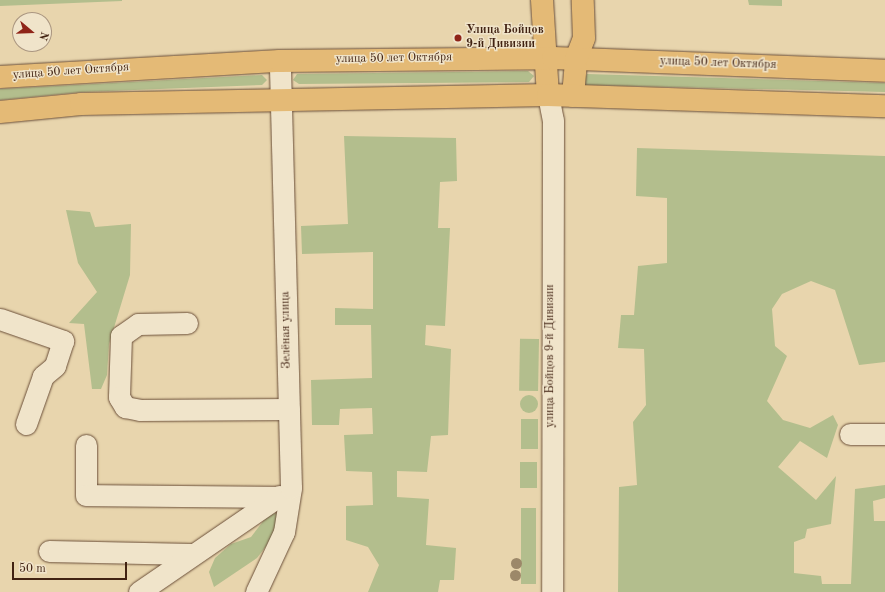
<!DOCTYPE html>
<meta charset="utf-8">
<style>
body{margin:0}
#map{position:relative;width:885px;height:592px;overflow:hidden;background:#e8d5ad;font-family:"Old Standard TT",serif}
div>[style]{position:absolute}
.green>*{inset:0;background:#b3be8d;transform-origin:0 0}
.round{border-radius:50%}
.roads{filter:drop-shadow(0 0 1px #6b4f39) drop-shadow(0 0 1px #6b4f39)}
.minor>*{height:21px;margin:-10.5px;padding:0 10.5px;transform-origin:10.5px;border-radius:10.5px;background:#f0e4ca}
.major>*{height:22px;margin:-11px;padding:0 11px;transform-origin:11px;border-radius:11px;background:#e4ba76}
.trees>*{width:11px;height:11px;margin:-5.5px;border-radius:50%;background:#9c8869}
.dots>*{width:11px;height:11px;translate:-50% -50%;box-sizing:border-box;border:2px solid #f0e4ca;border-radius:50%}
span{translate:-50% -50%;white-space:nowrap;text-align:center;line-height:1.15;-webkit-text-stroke:3px #f0e4ca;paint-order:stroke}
.poi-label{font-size:12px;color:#412212;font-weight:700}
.left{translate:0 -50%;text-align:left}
.street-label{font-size:12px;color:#412212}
.north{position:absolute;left:12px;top:12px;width:40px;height:40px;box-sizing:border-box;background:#f0e4ca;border:1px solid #aa9680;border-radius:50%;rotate:109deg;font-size:11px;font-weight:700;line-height:16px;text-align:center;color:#412212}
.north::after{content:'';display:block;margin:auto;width:14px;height:18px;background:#8f2418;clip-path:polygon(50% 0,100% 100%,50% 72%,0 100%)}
.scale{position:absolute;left:12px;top:562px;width:115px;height:18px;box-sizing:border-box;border:2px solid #412212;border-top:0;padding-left:5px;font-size:12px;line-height:14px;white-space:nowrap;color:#412212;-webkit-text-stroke:3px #f0e4ca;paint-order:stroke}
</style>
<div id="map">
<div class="green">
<div style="clip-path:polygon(0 0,122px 0,122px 1px,0 6px)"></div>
<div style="clip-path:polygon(748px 0,782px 0,782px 6px,749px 5px)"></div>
<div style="clip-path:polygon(528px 71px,534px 76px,529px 82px,299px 84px,293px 80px,297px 74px)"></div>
<div style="clip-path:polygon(587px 74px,885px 83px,885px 92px,587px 85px,583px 83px)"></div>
<div style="clip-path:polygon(262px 75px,267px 80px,262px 85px,82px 92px,0 100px,0 89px)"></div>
<div style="clip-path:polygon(344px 136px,456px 138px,457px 181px,440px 182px,438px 228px,450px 228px,445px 326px,426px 325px,425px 345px,451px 349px,448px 435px,431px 436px,427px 472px,397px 471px,397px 497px,429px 499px,426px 545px,456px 548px,454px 580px,440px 580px,438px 592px,368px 592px,379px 565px,368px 547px,346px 540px,346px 506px,373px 505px,372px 472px,346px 471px,344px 435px,373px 434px,372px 408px,340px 409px,339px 425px,312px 425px,311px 380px,372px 378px,371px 325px,335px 325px,335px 308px,373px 309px,373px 252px,302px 254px,301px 226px,348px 224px)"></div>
<div style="clip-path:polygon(637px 148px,885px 156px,885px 362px,859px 365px,835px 290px,811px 281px,782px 294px,772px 309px,775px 346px,787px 356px,767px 401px,783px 420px,810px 428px,833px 415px,838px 425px,827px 458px,800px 441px,778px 467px,816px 500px,836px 476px,831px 524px,807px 529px,805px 538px,794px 542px,794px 573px,821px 576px,822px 584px,851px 584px,855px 489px,885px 485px,885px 498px,873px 501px,874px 521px,885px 521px,885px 592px,618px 592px,619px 487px,637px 485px,633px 422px,646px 405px,644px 349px,618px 348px,621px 315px,634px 315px,638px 266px,667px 263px,667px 198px,636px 196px)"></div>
<div style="clip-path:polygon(66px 210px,90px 212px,95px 227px,131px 224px,130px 275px,109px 344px,107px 375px,101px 389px,92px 389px,84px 324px,69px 323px,97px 292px,78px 263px)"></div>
<div style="left:539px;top:339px;width:52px;height:19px;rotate:91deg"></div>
<div class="round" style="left:520px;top:395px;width:18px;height:18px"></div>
<div style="left:521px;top:419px;width:17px;height:30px"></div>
<div style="left:520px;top:462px;width:17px;height:26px"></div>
<div style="left:521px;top:508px;width:15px;height:76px"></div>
<div style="clip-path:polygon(280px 512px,271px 540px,257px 558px,214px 587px,209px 572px,215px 558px,231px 544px,251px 537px,268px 515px)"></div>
</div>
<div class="roads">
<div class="minor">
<div style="left:548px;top:95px;width:25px;rotate:79deg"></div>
<div style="left:553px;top:120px;width:472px;rotate:90.1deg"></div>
<div style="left:0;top:319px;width:67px;rotate:19.2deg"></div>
<div style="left:63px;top:341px;width:26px;rotate:108deg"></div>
<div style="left:55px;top:366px;width:16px;rotate:140deg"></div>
<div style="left:43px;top:376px;width:51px;rotate:109.5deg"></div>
<div style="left:187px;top:323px;width:49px;rotate:178.8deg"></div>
<div style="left:138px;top:324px;width:21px;rotate:145deg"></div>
<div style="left:121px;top:336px;width:61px;rotate:91.9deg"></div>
<div style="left:119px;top:397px;width:12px;rotate:59deg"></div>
<div style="left:125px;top:407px;width:15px;rotate:11deg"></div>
<div style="left:140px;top:410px;width:149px;rotate:-0.4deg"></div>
<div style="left:850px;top:434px;width:35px"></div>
<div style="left:86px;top:445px;width:50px;rotate:90deg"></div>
<div style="left:86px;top:495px;width:190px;rotate:0.6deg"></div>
<div style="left:49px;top:551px;width:143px;rotate:1.2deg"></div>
<div style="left:139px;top:592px;width:170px;rotate:-34.4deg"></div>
<div style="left:256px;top:592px;width:66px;rotate:-65deg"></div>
<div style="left:284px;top:532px;width:45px;rotate:-81deg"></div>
<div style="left:291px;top:488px;width:427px;rotate:-91.5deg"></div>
</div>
<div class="major">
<div style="left:542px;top:0;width:95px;rotate:86.4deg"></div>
<div style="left:0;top:77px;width:280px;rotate:-3.3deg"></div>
<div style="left:280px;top:61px;width:273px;rotate:-0.6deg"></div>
<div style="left:553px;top:58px;width:332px;rotate:2.2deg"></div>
<div style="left:573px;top:96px;width:37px;rotate:-85deg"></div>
<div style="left:576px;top:59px;width:22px;rotate:-69deg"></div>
<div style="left:584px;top:38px;width:38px;rotate:-92deg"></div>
<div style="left:0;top:112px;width:81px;rotate:-5.6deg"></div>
<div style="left:81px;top:104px;width:467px;rotate:-1.1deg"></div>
<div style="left:548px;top:95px;width:337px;rotate:1.9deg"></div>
</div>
</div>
<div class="trees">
<div style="left:516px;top:563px"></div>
<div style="left:515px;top:575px"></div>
</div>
<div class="dots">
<div style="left:458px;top:38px;background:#8f2418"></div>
</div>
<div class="poi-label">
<span class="left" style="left:466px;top:38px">Улица Бойцов<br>9-й Дивизии</span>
</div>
<div class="street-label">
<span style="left:394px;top:59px;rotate:-1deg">улица 50 лет Октября</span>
<span style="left:718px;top:64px;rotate:2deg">улица 50 лет Октября</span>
<span style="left:71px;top:72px;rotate:-4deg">улица 50 лет Октября</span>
<span style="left:287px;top:330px;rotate:-91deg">Зелёная улица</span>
<span style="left:551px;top:356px;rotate:-90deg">улица Бойцов 9-й Дивизии</span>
</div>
<div class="north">N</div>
<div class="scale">50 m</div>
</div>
